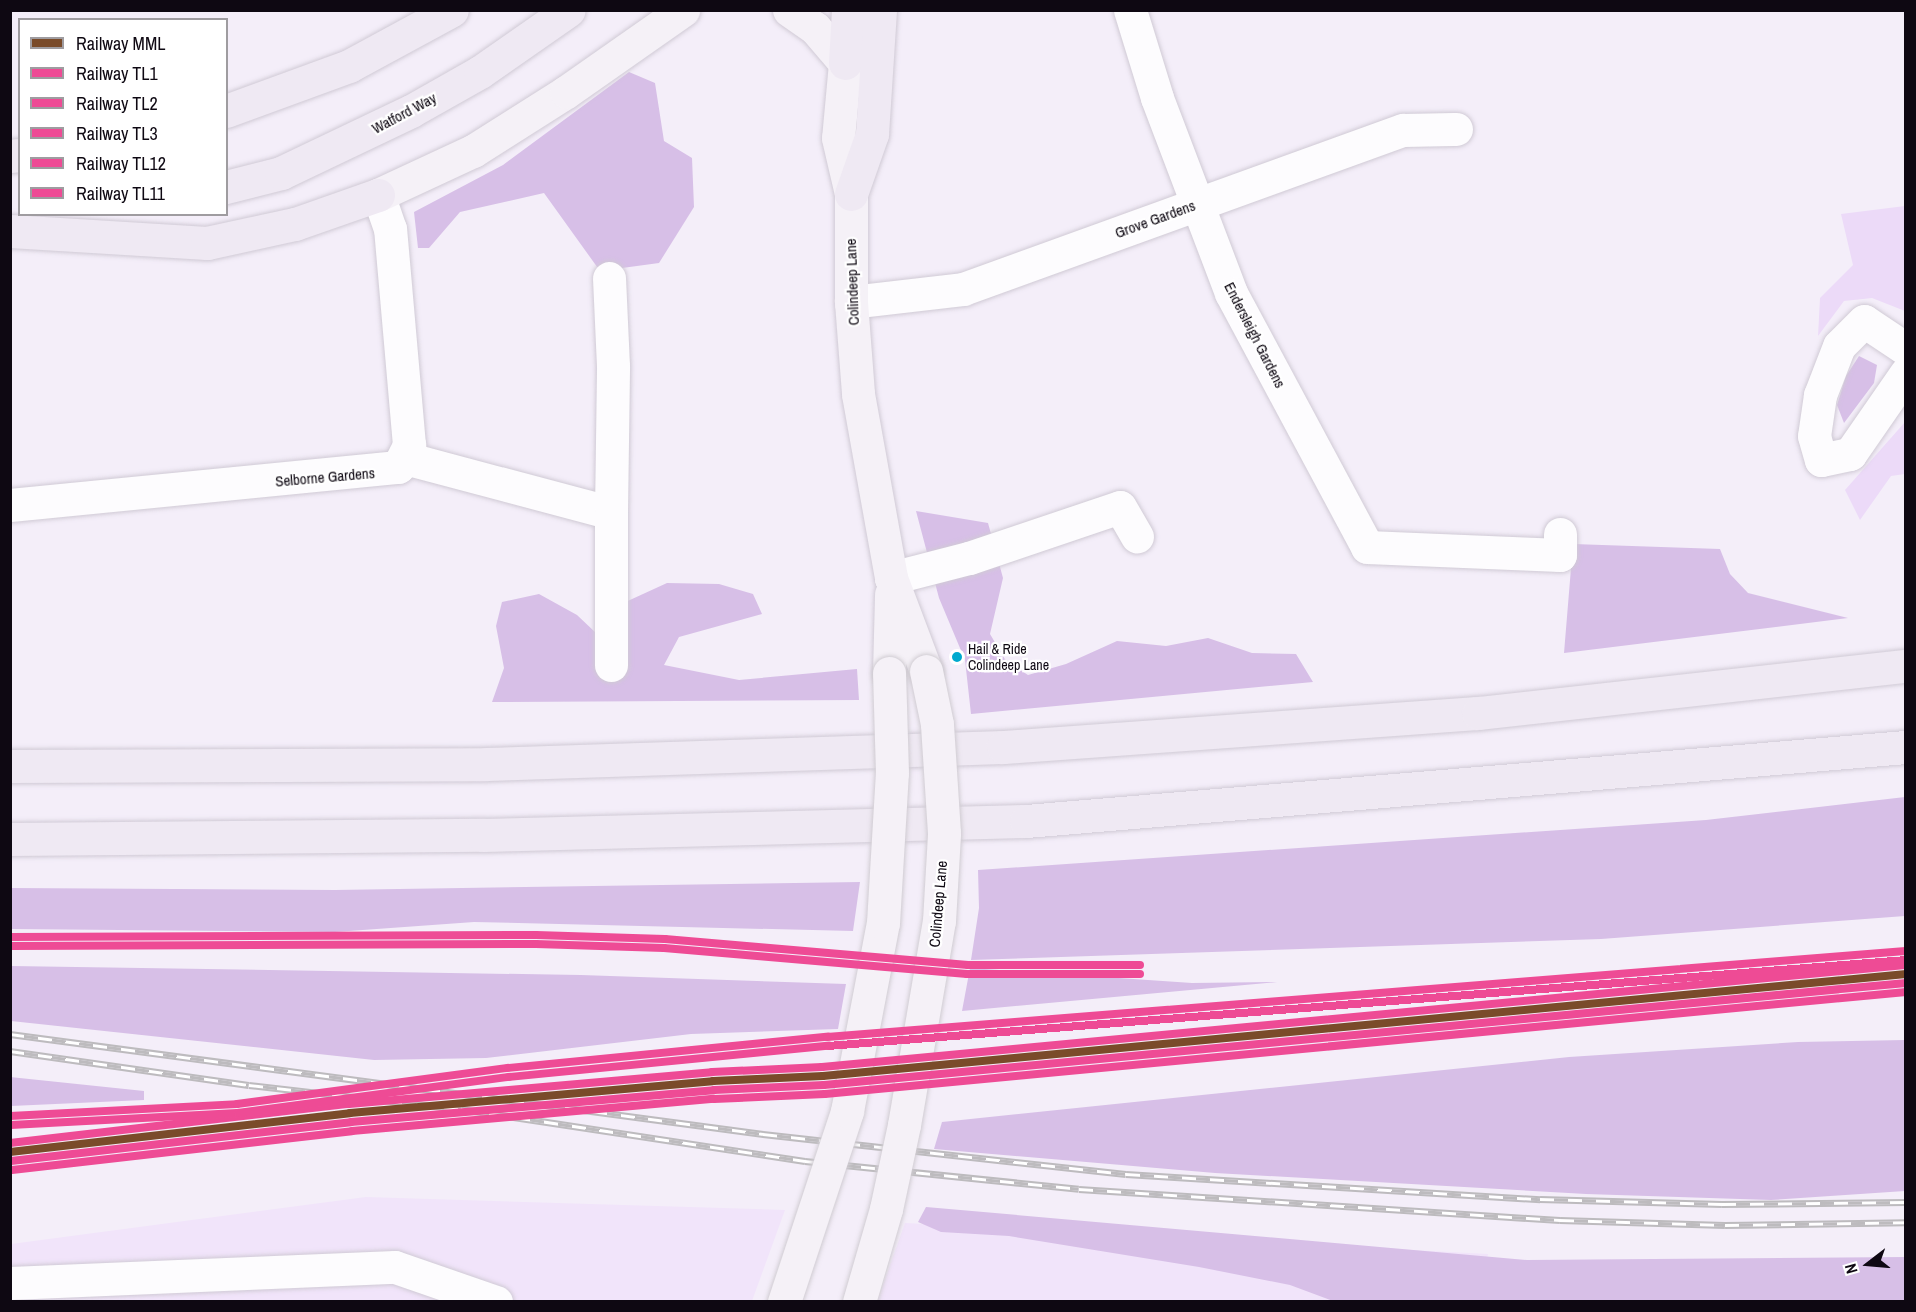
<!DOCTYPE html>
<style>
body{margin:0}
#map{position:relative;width:1916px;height:1312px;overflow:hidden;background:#f4eef9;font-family:"Archivo Narrow",sans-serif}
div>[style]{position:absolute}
.built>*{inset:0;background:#f1e4fa}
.green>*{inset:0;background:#ecdaf8}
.forest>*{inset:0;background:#d7bfe7}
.roads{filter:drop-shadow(0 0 2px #d0cad5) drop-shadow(0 0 2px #d0cad5)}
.minor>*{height:33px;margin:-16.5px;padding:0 16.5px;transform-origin:16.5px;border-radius:16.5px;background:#fdfcfe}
.major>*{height:33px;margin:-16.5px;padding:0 16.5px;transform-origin:16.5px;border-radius:16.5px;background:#f5f1f7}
.highway>*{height:33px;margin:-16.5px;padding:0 16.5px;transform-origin:16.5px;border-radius:16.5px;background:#efe9f3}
.rail>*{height:7px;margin-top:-3.5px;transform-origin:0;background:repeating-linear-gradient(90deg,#fff 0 14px,#bdbbbe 0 28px);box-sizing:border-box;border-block:2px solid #bdbbbe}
.bridges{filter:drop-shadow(0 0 2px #d0ccd2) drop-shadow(0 0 2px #d0ccd2)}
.major-bridge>*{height:33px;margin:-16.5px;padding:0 16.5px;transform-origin:16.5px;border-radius:16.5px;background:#f5f1f7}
.rail-1>*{height:8px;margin:-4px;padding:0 4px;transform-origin:4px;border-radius:4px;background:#7a4b2a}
.rail-2>*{height:8px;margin:-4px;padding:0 4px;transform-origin:4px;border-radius:4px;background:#ee4b95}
.rail-3>*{height:8px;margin:-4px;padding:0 4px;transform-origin:4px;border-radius:4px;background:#ee4b95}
.rail-4>*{height:8px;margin:-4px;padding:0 4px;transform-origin:4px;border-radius:4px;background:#ee4b95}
.rail-5>*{height:8px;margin:-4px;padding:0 4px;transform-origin:4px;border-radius:4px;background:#ee4b95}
.rail-6>*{height:8px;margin:-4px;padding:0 4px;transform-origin:4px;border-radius:4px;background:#ee4b95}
.dots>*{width:16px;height:16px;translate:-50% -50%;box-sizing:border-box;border:3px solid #fff;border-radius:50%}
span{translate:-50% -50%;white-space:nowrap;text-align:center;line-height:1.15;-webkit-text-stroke:4.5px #fff;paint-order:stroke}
.bus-label{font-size:14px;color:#0e0812}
.left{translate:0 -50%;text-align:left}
.street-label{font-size:15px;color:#0e0812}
.frame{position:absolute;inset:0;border:12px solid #0e0812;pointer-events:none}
.legend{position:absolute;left:18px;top:18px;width:210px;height:198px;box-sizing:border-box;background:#fff;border:2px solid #9f9ca0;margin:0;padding:8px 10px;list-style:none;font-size:18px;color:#0e0812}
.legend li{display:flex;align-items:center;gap:12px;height:30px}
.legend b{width:30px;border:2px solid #9f9ca0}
.north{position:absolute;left:1838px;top:1234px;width:60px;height:60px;-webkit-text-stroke:4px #fff;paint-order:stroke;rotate:254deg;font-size:16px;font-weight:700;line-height:24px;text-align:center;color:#0e0812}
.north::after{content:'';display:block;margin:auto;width:21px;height:27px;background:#0e0812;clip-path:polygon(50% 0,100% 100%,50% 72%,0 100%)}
</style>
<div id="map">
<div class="built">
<div style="clip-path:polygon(366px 1197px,785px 1210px,752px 1301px,11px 1302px,11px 1244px)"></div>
<div style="clip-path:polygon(905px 1223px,1488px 1254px,1478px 1301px,877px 1302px)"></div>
</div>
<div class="green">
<div style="clip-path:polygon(1905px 206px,1905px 311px,1872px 298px,1844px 301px,1818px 336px,1820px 298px,1853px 265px,1841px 214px)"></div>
<div style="clip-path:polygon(1905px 422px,1905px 474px,1891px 476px,1860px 520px,1845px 490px)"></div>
</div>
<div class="forest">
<div style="clip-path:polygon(629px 72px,655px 83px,664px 141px,692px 158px,694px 207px,659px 263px,600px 271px,544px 193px,460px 212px,429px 248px,418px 248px,414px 212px,503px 165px)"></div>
<div style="clip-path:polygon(1859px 356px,1877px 365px,1874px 383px,1844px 423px,1837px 405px,1846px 376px)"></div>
<div style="clip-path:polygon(916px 511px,988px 523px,1003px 578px,990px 634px,1006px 661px,1028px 675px,1066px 664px,1117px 641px,1166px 646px,1208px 638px,1252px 653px,1296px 654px,1313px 682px,971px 714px,965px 660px,939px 598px)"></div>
<div style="clip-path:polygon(1573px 544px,1720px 549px,1730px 574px,1748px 593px,1848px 618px,1564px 653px)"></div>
<div style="clip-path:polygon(667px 583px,719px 584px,753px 594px,762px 614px,679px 637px,664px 665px,739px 680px,857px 669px,859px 700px,492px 702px,504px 668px,496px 626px,502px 602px,539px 594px,577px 615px,596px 633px,619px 605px)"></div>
<div style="clip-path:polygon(1905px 797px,1905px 916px,1601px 939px,971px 960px,979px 908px,978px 870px,1706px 820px)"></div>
<div style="clip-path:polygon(860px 882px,853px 931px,474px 922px,335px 932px,11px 929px,11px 888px,335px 890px)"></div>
<div style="clip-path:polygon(11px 966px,581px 975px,846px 984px,838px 1029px,691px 1034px,486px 1058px,374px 1060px,11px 1021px)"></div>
<div style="clip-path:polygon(970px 968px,1192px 983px,1277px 982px,962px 1011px)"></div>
<div style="clip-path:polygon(1905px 1040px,1905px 1191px,1771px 1200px,1586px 1194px,1215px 1173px,934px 1149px,942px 1122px,1569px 1057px,1798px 1042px)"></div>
<div style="clip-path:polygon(10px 1077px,144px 1091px,144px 1100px,11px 1106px)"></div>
<div style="clip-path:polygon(926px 1207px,1527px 1260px,1905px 1257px,1905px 1301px,1333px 1301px,1290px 1285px,1199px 1267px,1009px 1236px,941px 1232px,918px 1222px)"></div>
</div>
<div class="roads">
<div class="minor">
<div style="left:1130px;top:10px;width:92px;rotate:72.9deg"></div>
<div style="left:1157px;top:98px;width:209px;rotate:69.2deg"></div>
<div style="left:1231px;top:293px;width:288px;rotate:61.8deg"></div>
<div style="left:1367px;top:547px;width:193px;rotate:2.4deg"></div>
<div style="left:1560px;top:555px;width:21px;rotate:-90deg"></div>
<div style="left:851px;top:302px;width:113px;rotate:-6.6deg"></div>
<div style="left:963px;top:289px;width:468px;rotate:-19.9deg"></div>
<div style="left:1403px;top:130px;width:53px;rotate:-1.1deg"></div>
<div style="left:1906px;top:349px;width:50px;rotate:-146.3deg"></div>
<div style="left:1864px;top:321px;width:35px;rotate:135deg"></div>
<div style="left:1839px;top:346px;width:53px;rotate:111.2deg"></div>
<div style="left:1820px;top:395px;width:41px;rotate:98.3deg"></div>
<div style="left:1814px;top:436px;width:25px;rotate:74deg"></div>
<div style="left:1821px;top:460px;width:30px;rotate:-12deg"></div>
<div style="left:1850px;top:454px;width:98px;rotate:-55.3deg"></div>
<div style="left:405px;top:458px;width:213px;rotate:14.9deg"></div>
<div style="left:611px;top:513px;width:147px;rotate:-89.2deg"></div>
<div style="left:613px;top:366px;width:88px;rotate:-92.6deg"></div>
<div style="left:10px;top:505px;width:390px;rotate:-5.6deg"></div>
<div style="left:398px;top:467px;width:25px;rotate:-63deg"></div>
<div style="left:409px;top:445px;width:217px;rotate:-95deg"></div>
<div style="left:390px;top:229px;width:36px;rotate:-109deg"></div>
<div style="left:891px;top:578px;width:81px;rotate:-14.4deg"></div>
<div style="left:969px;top:558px;width:159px;rotate:-18.7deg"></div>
<div style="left:1120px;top:507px;width:34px;rotate:60deg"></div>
<div style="left:611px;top:665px;width:152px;rotate:-90deg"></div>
<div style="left:10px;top:1283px;width:385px;rotate:-2.4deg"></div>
<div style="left:395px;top:1267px;width:107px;rotate:19.1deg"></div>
</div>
<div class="major">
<div style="left:789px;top:10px;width:32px;rotate:35deg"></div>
<div style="left:815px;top:28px;width:46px;rotate:49.4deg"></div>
<div style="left:845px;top:63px;width:75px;rotate:95.3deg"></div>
<div style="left:838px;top:138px;width:57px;rotate:76.9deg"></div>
<div style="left:851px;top:194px;width:108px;rotate:90deg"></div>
<div style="left:851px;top:302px;width:92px;rotate:85.6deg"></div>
<div style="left:858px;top:394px;width:187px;rotate:79.8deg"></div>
<div style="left:891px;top:578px;width:99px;rotate:69.4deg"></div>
<div style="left:378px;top:195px;width:105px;rotate:-24.9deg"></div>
<div style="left:473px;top:151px;width:110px;rotate:-32.4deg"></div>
<div style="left:566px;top:92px;width:143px;rotate:-35deg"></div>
<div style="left:889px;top:673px;width:79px;rotate:-88.5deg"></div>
</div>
<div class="highway">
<div style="left:845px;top:63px;width:53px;rotate:-86.8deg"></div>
<div style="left:226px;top:111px;width:131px;rotate:-20.1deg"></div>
<div style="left:349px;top:66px;width:117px;rotate:-28.5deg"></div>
<div style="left:10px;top:156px;width:10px;rotate:-6deg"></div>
<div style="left:226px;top:187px;width:57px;rotate:-14.3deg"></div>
<div style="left:281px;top:173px;width:144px;rotate:-25.5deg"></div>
<div style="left:411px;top:111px;width:79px;rotate:-29.5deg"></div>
<div style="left:480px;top:72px;width:108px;rotate:-34.9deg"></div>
<div style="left:851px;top:194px;width:64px;rotate:-70.7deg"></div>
<div style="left:872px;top:134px;width:124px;rotate:-86.3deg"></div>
<div style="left:10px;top:231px;width:197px;rotate:3.5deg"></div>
<div style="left:207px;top:243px;width:90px;rotate:-12.2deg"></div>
<div style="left:295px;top:224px;width:88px;rotate:-19.3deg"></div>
<div style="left:10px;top:766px;width:476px;rotate:-0.2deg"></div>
<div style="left:486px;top:764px;width:517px;rotate:-1.88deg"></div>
<div style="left:1003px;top:747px;width:476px;rotate:-4.1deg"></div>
<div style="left:1478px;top:713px;width:431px;rotate:-6.3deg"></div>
<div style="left:10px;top:839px;width:473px;rotate:-0.5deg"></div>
<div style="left:483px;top:835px;width:543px;rotate:-1.48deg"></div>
<div style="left:1026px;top:821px;width:883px;rotate:-4.81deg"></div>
</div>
</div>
<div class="rail">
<div style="left:10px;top:1034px;width:760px;rotate:7.56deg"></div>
<div style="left:763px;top:1134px;width:365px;rotate:6.3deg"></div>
<div style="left:1126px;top:1174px;width:415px;rotate:3.5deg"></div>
<div style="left:1540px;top:1199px;width:182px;rotate:1.6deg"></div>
<div style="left:1722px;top:1204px;width:184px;rotate:-0.6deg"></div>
<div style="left:10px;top:1051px;width:241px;rotate:8.1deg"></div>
<div style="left:249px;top:1085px;width:213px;rotate:6.5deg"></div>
<div style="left:461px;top:1109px;width:348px;rotate:8.6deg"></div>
<div style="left:805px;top:1161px;width:275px;rotate:5.8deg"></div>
<div style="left:1079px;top:1189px;width:482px;rotate:3.7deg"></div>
<div style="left:1560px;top:1220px;width:165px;rotate:1.7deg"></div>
<div style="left:1725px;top:1225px;width:181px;rotate:-0.9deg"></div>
</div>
<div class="bridges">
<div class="major-bridge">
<div style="left:784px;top:1302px;width:201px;rotate:-71.7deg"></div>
<div style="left:847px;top:1111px;width:191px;rotate:-79.2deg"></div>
<div style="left:883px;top:923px;width:150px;rotate:-86.6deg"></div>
<div style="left:892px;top:773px;width:100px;rotate:-91.7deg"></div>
<div style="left:859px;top:1302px;width:97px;rotate:-73.8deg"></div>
<div style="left:886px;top:1209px;width:86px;rotate:-77.9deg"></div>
<div style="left:904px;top:1125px;width:207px;rotate:-80.3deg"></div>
<div style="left:939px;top:921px;width:88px;rotate:-86.7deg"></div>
<div style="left:944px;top:833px;width:109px;rotate:-93.7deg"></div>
<div style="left:937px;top:724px;width:54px;rotate:-101.7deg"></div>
</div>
</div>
<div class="rail-1">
<div style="left:10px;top:1152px;width:342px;rotate:-6.5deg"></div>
<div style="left:350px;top:1113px;width:364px;rotate:-5deg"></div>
<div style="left:713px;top:1081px;width:110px;rotate:-2.6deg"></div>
<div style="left:823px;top:1076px;width:1088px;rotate:-5.38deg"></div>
</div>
<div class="rail-2">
<div style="left:11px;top:1161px;width:342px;rotate:-6.5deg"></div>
<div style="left:351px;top:1122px;width:364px;rotate:-5deg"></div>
<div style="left:714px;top:1090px;width:110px;rotate:-2.6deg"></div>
<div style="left:824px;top:1085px;width:1087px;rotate:-5.39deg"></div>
</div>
<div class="rail-3">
<div style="left:10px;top:1143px;width:341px;rotate:-6.6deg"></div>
<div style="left:349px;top:1104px;width:364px;rotate:-5deg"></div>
<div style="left:712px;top:1072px;width:110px;rotate:-2.6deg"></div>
<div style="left:822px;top:1067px;width:1088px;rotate:-5.38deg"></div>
</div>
<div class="rail-4">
<div style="left:12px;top:1170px;width:342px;rotate:-6.5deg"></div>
<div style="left:352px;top:1131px;width:363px;rotate:-5.1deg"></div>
<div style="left:714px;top:1099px;width:111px;rotate:-2.6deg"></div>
<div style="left:825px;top:1094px;width:1086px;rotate:-5.39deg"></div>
</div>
<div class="rail-5">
<div style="left:10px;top:937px;width:526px;rotate:-0.22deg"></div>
<div style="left:536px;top:935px;width:129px;rotate:1.8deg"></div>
<div style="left:665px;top:939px;width:304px;rotate:4.9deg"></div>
<div style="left:968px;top:965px;width:172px"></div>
<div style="left:10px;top:1116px;width:227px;rotate:-3deg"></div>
<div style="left:237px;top:1104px;width:273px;rotate:-7.6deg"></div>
<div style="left:508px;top:1068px;width:321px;rotate:-5.6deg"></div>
<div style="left:827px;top:1037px;width:1082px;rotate:-4.56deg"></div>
</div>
<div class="rail-6">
<div style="left:10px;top:946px;width:526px;rotate:-0.22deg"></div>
<div style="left:536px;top:944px;width:128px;rotate:1.8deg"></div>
<div style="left:664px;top:948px;width:304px;rotate:4.9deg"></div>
<div style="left:967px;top:974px;width:173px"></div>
<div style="left:10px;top:1125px;width:228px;rotate:-3deg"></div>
<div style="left:238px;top:1113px;width:273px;rotate:-7.6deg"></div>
<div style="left:509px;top:1077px;width:321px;rotate:-5.6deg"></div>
<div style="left:828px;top:1046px;width:1081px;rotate:-4.56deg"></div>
</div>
<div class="dots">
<div style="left:957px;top:657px;background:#00a9ce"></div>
</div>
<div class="bus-label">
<span class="left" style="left:968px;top:657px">Hail &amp; Ride<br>Colindeep Lane</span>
</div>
<div class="street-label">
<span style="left:404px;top:113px;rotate:-28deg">Watford Way</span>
<span style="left:1155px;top:219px;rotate:-20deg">Grove Gardens</span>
<span style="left:852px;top:282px;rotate:-92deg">Colindeep Lane</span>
<span style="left:1255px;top:335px;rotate:63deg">Endersleigh Gardens</span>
<span style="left:325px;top:477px;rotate:-5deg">Selborne Gardens</span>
<span style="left:938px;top:904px;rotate:-85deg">Colindeep Lane</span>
</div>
<div class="frame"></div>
<ul class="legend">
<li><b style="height:8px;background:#7a4b2a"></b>Railway MML</li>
<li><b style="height:8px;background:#ee4b95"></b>Railway TL1</li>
<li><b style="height:8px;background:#ee4b95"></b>Railway TL2</li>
<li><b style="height:8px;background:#ee4b95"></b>Railway TL3</li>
<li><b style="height:8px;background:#ee4b95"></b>Railway TL12</li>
<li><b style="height:8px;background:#ee4b95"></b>Railway TL11</li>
</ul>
<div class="north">N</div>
</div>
